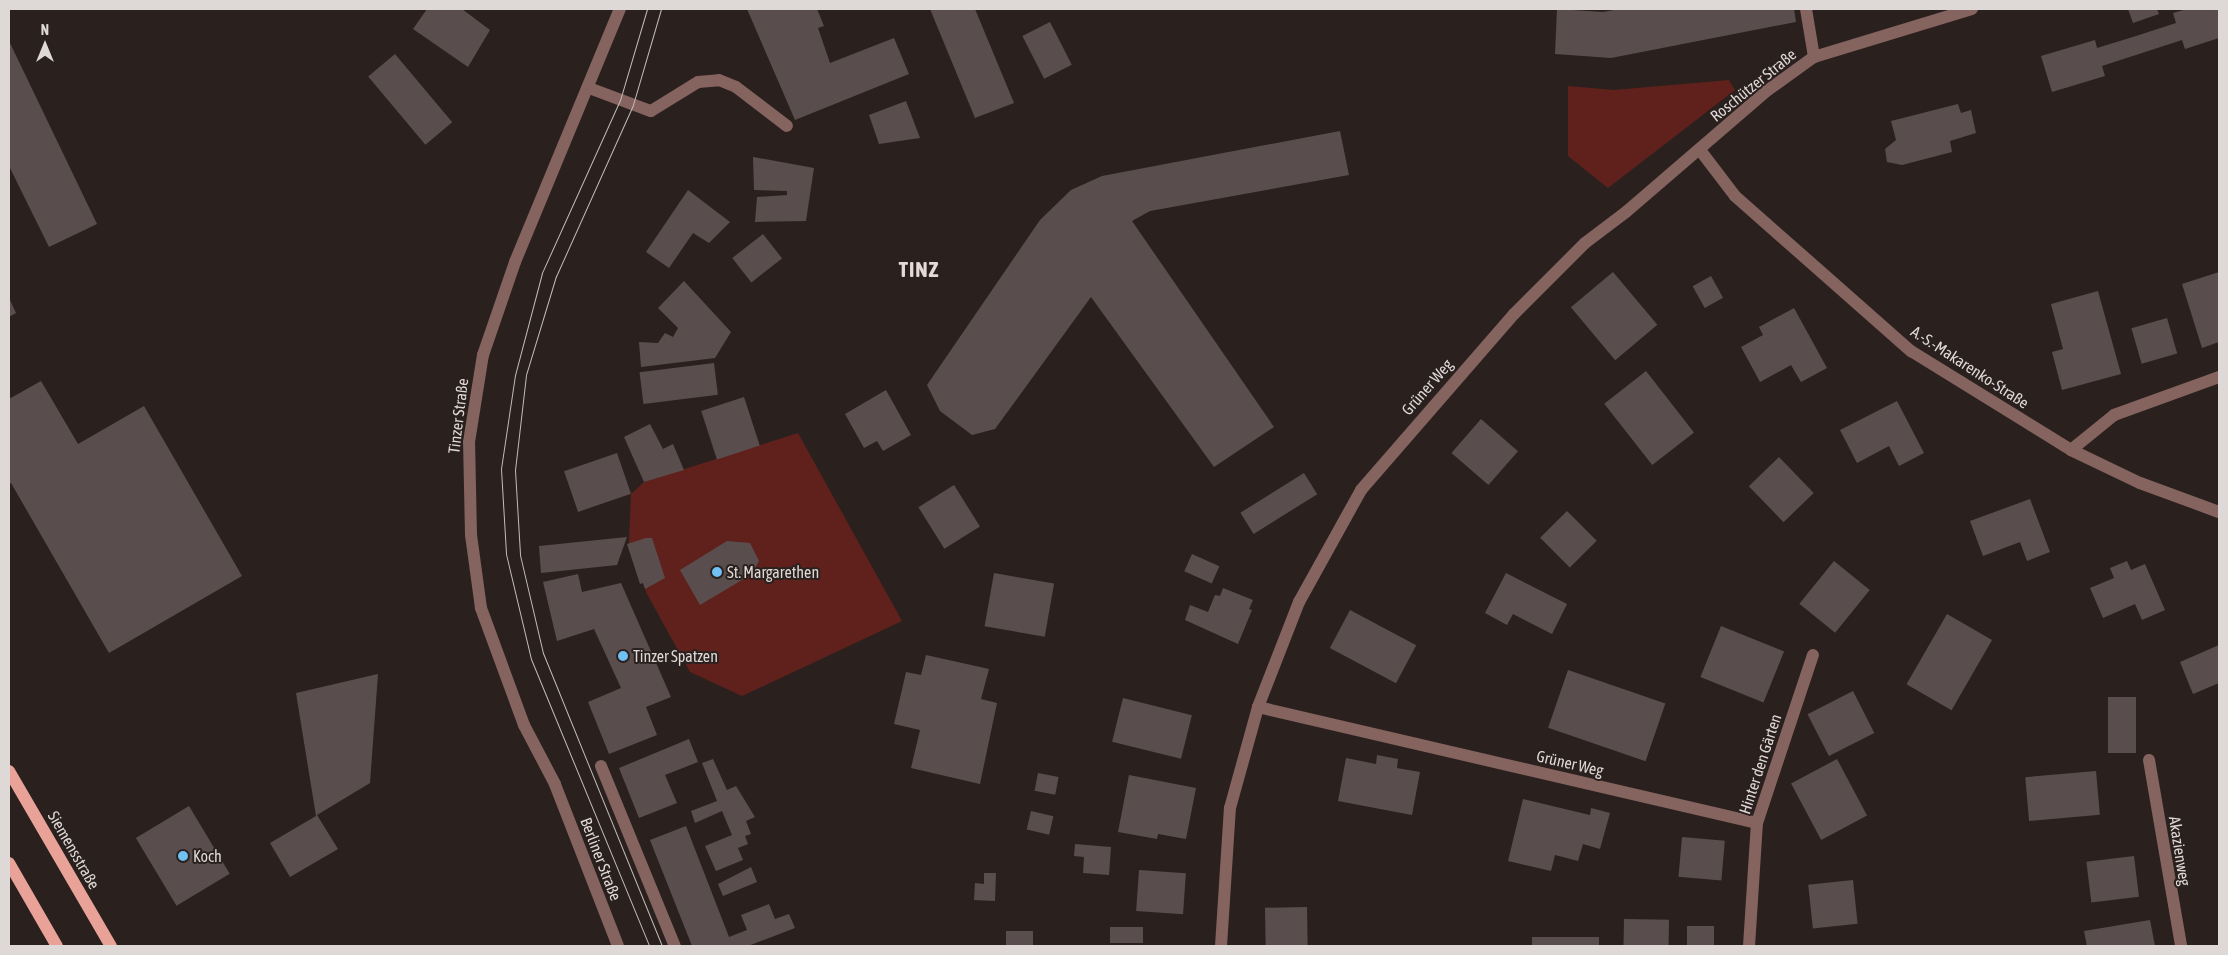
<!DOCTYPE html>
<meta charset="utf-8">
<style>
body{margin:0}
#map{position:relative;width:2228px;height:955px;overflow:hidden;background:#2a211f;font-family:"Asap Condensed",sans-serif}
div>[style]{position:absolute}
.green>*{inset:0;background:#60211c}
.building>*{inset:0;background:#594e4d;transform-origin:0 0}
.minor>*{height:12px;margin:-6px;padding:0 6px;transform-origin:6px;border-radius:6px;background:#85635e}
.major>*{height:12px;margin:-6px;padding:0 6px;transform-origin:6px;border-radius:6px;background:#e9a298}
.tram>*{height:1px;margin:-0.5px;padding:0 0.5px;transform-origin:0.5px;border-radius:0.5px;background:#c2bcbb}
.dots>*{width:14px;height:14px;translate:-50% -50%;box-sizing:border-box;border:2px solid #2a211f;border-radius:50%}
span{translate:-50% -50%;white-space:nowrap;text-align:center;line-height:1.15;-webkit-text-stroke:4px #2a211f;paint-order:stroke}
.street-label{font-size:16px;color:#ded8d7}
.poi-label{font-size:16px;color:#ded8d7}
.left{translate:0 -50%;text-align:left}
.district-label{font-size:21px;color:#e5d8d6;font-weight:700;letter-spacing:1px}
.frame{position:absolute;inset:0;border:10px solid #ded8d7;pointer-events:none}
.north{position:absolute;left:20px;top:20px;width:50px;height:50px;-webkit-text-stroke:4px #2a211f;paint-order:stroke;rotate:0deg;font-size:14px;font-weight:700;line-height:20px;text-align:center;color:#ded8d7}
.north::after{content:'';display:block;margin:auto;width:18px;height:22px;background:#ded8d7;clip-path:polygon(50% 0,100% 100%,50% 72%,0 100%)}
</style>
<div id="map">
<div class="green">
<div style="clip-path:polygon(1729px 80px,1735px 90px,1608px 188px,1568px 156px,1568px 86px,1614px 90px)"></div>
<div style="clip-path:polygon(798px 433px,902px 621px,742px 696px,690px 672px,647px 594px,629px 543px,631px 494px,644px 482px)"></div>
</div>
<div class="building">
<div style="clip-path:polygon(427px 9px,462px 9px,490px 30px,468px 67px,413px 29px)"></div>
<div style="clip-path:polygon(747px 9px,817px 9px,824px 26px,818px 28px,830px 63px,894px 38px,909px 74px,795px 120px)"></div>
<div style="clip-path:polygon(930px 9px,975px 9px,1014px 103px,975px 118px)"></div>
<div style="clip-path:polygon(1557px 9px,1603px 12px,1619px 9px,1794px 9px,1796px 22px,1611px 58px,1555px 54px)"></div>
<div style="clip-path:polygon(2128px 9px,2157px 9px,2159px 14px,2133px 23px)"></div>
<div style="clip-path:polygon(2187px 9px,2219px 9px,2219px 38px,2185px 49px,2182px 40px,2102px 66px,2105px 76px,2052px 92px,2041px 56px,2095px 40px,2097px 48px,2136px 36px,2176px 23px,2173px 13px)"></div>
<div style="left:1050px;top:22px;width:48px;height:31px;rotate:63deg"></div>
<div style="clip-path:polygon(9px 41px,97px 224px,49px 247px,9px 166px)"></div>
<div style="left:395px;top:54px;width:89px;height:35px;rotate:50deg"></div>
<div style="clip-path:polygon(906px 101px,920px 138px,879px 144px,869px 115px)"></div>
<div style="clip-path:polygon(1958px 104px,1961px 113px,1971px 110px,1976px 133px,1950px 141px,1952px 152px,1902px 165px,1887px 162px,1885px 149px,1896px 140px,1891px 121px)"></div>
<div style="clip-path:polygon(1340px 131px,1349px 175px,1150px 211px,1132px 221px,1274px 427px,1214px 467px,1091px 297px,995px 429px,972px 435px,940px 411px,927px 385px,1040px 220px,1071px 190px,1102px 176px)"></div>
<div style="clip-path:polygon(753px 157px,814px 168px,806px 221px,755px 222px,757px 197px,787px 195px,787px 191px,754px 190px)"></div>
<div style="clip-path:polygon(688px 190px,730px 222px,709px 243px,693px 233px,669px 268px,646px 252px)"></div>
<div style="left:763px;top:234px;width:31px;height:39px;rotate:52deg"></div>
<div style="left:1613px;top:272px;width:69px;height:55px;rotate:50deg"></div>
<div style="clip-path:polygon(2219px 272px,2219px 342px,2202px 348px,2182px 284px)"></div>
<div style="left:1711px;top:276px;width:25px;height:21px;rotate:61deg"></div>
<div style="clip-path:polygon(684px 281px,731px 332px,715px 358px,641px 367px,639px 342px,658px 343px,665px 333px,673px 337px,678px 328px,658px 308px)"></div>
<div style="clip-path:polygon(2098px 291px,2121px 374px,2062px 390px,2052px 352px,2063px 349px,2051px 304px)"></div>
<div style="clip-path:polygon(9px 298px,16px 313px,9px 317px)"></div>
<div style="clip-path:polygon(1794px 308px,1827px 368px,1801px 382px,1791px 365px,1760px 382px,1741px 347px,1763px 335px,1759px 327px)"></div>
<div style="left:2167px;top:318px;width:37px;height:37px;rotate:74deg"></div>
<div style="left:714px;top:363px;width:32px;height:75px;rotate:83deg"></div>
<div style="left:1646px;top:371px;width:78px;height:53px;rotate:52deg"></div>
<div style="clip-path:polygon(41px 381px,78px 444px,144px 406px,242px 576px,109px 653px,11px 483px,9px 484px,9px 399px)"></div>
<div style="clip-path:polygon(886px 390px,911px 435px,883px 451px,877px 441px,864px 448px,845px 414px)"></div>
<div style="left:744px;top:397px;width:51px;height:45px;rotate:72deg"></div>
<div style="clip-path:polygon(1897px 401px,1924px 453px,1899px 466px,1889px 446px,1857px 463px,1840px 430px)"></div>
<div style="left:1481px;top:419px;width:49px;height:45px;rotate:41deg"></div>
<div style="clip-path:polygon(650px 424px,663px 449px,673px 444px,684px 470px,644px 482px,624px 437px)"></div>
<div style="left:617px;top:453px;width:43px;height:56px;rotate:71deg"></div>
<div style="left:1779px;top:457px;width:50px;height:42px;rotate:46deg"></div>
<div style="left:1304px;top:473px;width:25px;height:75px;rotate:58deg"></div>
<div style="left:954px;top:485px;width:49px;height:42px;rotate:58deg"></div>
<div style="clip-path:polygon(2030px 499px,2050px 552px,2027px 561px,2020px 542px,1983px 556px,1970px 521px)"></div>
<div style="left:1567px;top:511px;width:42px;height:38px;rotate:45deg"></div>
<div style="clip-path:polygon(627px 537px,617px 565px,541px 573px,539px 546px)"></div>
<div style="clip-path:polygon(646px 538px,652px 538px,665px 578px,645px 589px,643px 583px,640px 584px,627px 544px)"></div>
<div style="clip-path:polygon(727px 541px,750px 543px,759px 561px,752px 574px,700px 605px,680px 570px)"></div>
<div style="left:1192px;top:554px;width:30px;height:19px;rotate:24deg"></div>
<div style="left:1834px;top:561px;width:46px;height:55px;rotate:39deg"></div>
<div style="clip-path:polygon(2127px 561px,2131px 570px,2145px 564px,2165px 610px,2142px 620px,2135px 604px,2103px 618px,2090px 588px,2114px 578px,2110px 568px)"></div>
<div style="left:994px;top:573px;width:61px;height:54px;rotate:10deg"></div>
<div style="clip-path:polygon(1506px 573px,1567px 604px,1552px 634px,1513px 614px,1507px 625px,1485px 613px)"></div>
<div style="clip-path:polygon(578px 574px,582px 592px,621px 583px,671px 697px,646px 707px,657px 735px,609px 754px,588px 702px,621px 688px,594px 629px,557px 641px,543px 582px)"></div>
<div style="clip-path:polygon(1223px 588px,1253px 600px,1249px 609px,1252px 610px,1238px 644px,1185px 620px,1190px 605px,1208px 612px,1215px 595px,1220px 596px)"></div>
<div style="left:1350px;top:610px;width:75px;height:43px;rotate:28deg"></div>
<div style="left:1947px;top:614px;width:52px;height:81px;rotate:30deg"></div>
<div style="left:1721px;top:626px;width:68px;height:55px;rotate:22deg"></div>
<div style="clip-path:polygon(2219px 645px,2219px 683px,2193px 694px,2180px 662px)"></div>
<div style="clip-path:polygon(926px 655px,989px 669px,981px 699px,997px 703px,980px 784px,911px 768px,920px 730px,894px 724px,906px 672px,921px 675px)"></div>
<div style="left:1568px;top:670px;width:103px;height:61px;rotate:19deg"></div>
<div style="clip-path:polygon(378px 674px,370px 783px,317px 815px,338px 849px,290px 877px,270px 843px,316px 816px,296px 693px)"></div>
<div style="left:1853px;top:691px;width:47px;height:51px;rotate:63deg"></div>
<div style="left:2108px;top:697px;width:28px;height:56px"></div>
<div style="left:1123px;top:698px;width:71px;height:45px;rotate:14deg"></div>
<div style="clip-path:polygon(689px 739px,698px 762px,665px 775px,677px 803px,639px 818px,619px 768px)"></div>
<div style="clip-path:polygon(1377px 755px,1398px 759px,1397px 768px,1420px 772px,1412px 815px,1338px 801px,1346px 758px,1376px 764px)"></div>
<div style="clip-path:polygon(713px 759px,727px 790px,736px 786px,755px 817px,746px 821px,751px 834px,745px 836px,748px 844px,738px 848px,743px 860px,716px 871px,705px 846px,732px 835px,722px 811px,695px 823px,691px 811px,717px 801px,702px 763px)"></div>
<div style="left:1837px;top:759px;width:64px;height:52px;rotate:62deg"></div>
<div style="left:2096px;top:771px;width:44px;height:71px;rotate:85deg"></div>
<div style="left:1038px;top:773px;width:21px;height:18px;rotate:11deg"></div>
<div style="clip-path:polygon(1129px 775px,1196px 788px,1186px 839px,1158px 834px,1157px 839px,1118px 832px)"></div>
<div style="clip-path:polygon(1523px 799px,1590px 815px,1591px 808px,1610px 813px,1600px 849px,1583px 844px,1578px 861px,1555px 855px,1551px 871px,1508px 861px)"></div>
<div style="left:189px;top:806px;width:79px;height:62px;rotate:59deg"></div>
<div style="left:1031px;top:811px;width:23px;height:19px;rotate:13deg"></div>
<div style="clip-path:polygon(686px 826px,729px 937px,747px 930px,741px 915px,769px 904px,775px 919px,789px 914px,795px 928px,748px 946px,692px 946px,650px 840px)"></div>
<div style="left:1682px;top:837px;width:43px;height:40px;rotate:5deg"></div>
<div style="clip-path:polygon(1075px 844px,1111px 847px,1109px 875px,1083px 873px,1084px 857px,1074px 856px)"></div>
<div style="left:2134px;top:856px;width:41px;height:48px;rotate:83deg"></div>
<div style="clip-path:polygon(751px 867px,757px 882px,723px 896px,718px 884px)"></div>
<div style="left:1139px;top:870px;width:47px;height:41px;rotate:4deg"></div>
<div style="clip-path:polygon(984px 873px,996px 873px,995px 901px,974px 900px,975px 883px,984px 884px)"></div>
<div style="left:1853px;top:880px;width:44px;height:45px;rotate:84deg"></div>
<div style="left:1307px;top:907px;width:39px;height:42px;rotate:89deg"></div>
<div style="left:1624px;top:919px;width:45px;height:27px;rotate:1deg"></div>
<div style="clip-path:polygon(2150px 920px,2155px 946px,2087px 946px,2084px 931px)"></div>
<div style="left:1687px;top:926px;width:27px;height:20px"></div>
<div style="left:1110px;top:927px;width:33px;height:16px"></div>
<div style="left:1006px;top:931px;width:27px;height:15px"></div>
<div style="left:1532px;top:937px;width:67px;height:9px"></div>
</div>
<div class="minor">
<div style="left:1806px;top:9px;width:49px;rotate:80.5deg"></div>
<div style="left:589px;top:88px;width:66px;rotate:20.4deg"></div>
<div style="left:651px;top:111px;width:55px;rotate:-31.7deg"></div>
<div style="left:698px;top:82px;width:21px;rotate:-5deg"></div>
<div style="left:719px;top:80px;width:18px;rotate:22deg"></div>
<div style="left:736px;top:87px;width:64px;rotate:37.4deg"></div>
<div style="left:1700px;top:150px;width:58px;rotate:52.7deg"></div>
<div style="left:1735px;top:196px;width:235px;rotate:41.4deg"></div>
<div style="left:1911px;top:351px;width:188px;rotate:31.7deg"></div>
<div style="left:2071px;top:450px;width:76px;rotate:25.6deg"></div>
<div style="left:2140px;top:483px;width:84px;rotate:20.2deg"></div>
<div style="left:2071px;top:450px;width:55px;rotate:-39.1deg"></div>
<div style="left:2114px;top:415px;width:112px;rotate:-19.9deg"></div>
<div style="left:1258px;top:707px;width:512px;rotate:13.09deg"></div>
<div style="left:2149px;top:760px;width:189px;rotate:80.2deg"></div>
<div style="left:601px;top:766px;width:195px;rotate:67.7deg"></div>
<div style="left:618px;top:946px;width:174px;rotate:-111.3deg"></div>
<div style="left:555px;top:784px;width:67px;rotate:-117.7deg"></div>
<div style="left:524px;top:725px;width:125px;rotate:-110.2deg"></div>
<div style="left:481px;top:608px;width:74px;rotate:-97.8deg"></div>
<div style="left:471px;top:535px;width:93px;rotate:-91.2deg"></div>
<div style="left:469px;top:442px;width:88px;rotate:-80.9deg"></div>
<div style="left:483px;top:355px;width:98px;rotate:-71deg"></div>
<div style="left:515px;top:262px;width:274px;rotate:-67.5deg"></div>
<div style="left:1221px;top:946px;width:138px;rotate:-86.3deg"></div>
<div style="left:1230px;top:808px;width:105px;rotate:-74.5deg"></div>
<div style="left:1258px;top:707px;width:113px;rotate:-68.7deg"></div>
<div style="left:1299px;top:602px;width:128px;rotate:-61deg"></div>
<div style="left:1361px;top:490px;width:233px;rotate:-49deg"></div>
<div style="left:1514px;top:314px;width:100px;rotate:-45deg"></div>
<div style="left:1585px;top:243px;width:51px;rotate:-37.1deg"></div>
<div style="left:1626px;top:212px;width:187px;rotate:-40.7deg"></div>
<div style="left:1768px;top:90px;width:57px;rotate:-35.7deg"></div>
<div style="left:1814px;top:57px;width:165px;rotate:-16.9deg"></div>
<div style="left:1749px;top:946px;width:123px;rotate:-86.3deg"></div>
<div style="left:1757px;top:823px;width:177px;rotate:-71.6deg"></div>
</div>
<div class="major">
<div style="left:9px;top:771px;width:203px;rotate:59.8deg"></div>
<div style="left:9px;top:863px;width:96px;rotate:60deg"></div>
</div>
<div class="tram">
<div style="left:647px;top:9px;width:95px;rotate:106.5deg"></div>
<div style="left:620px;top:100px;width:190px;rotate:114.3deg"></div>
<div style="left:542px;top:273px;width:106px;rotate:104.8deg"></div>
<div style="left:515px;top:375px;width:95px;rotate:98.5deg"></div>
<div style="left:501px;top:469px;width:85px;rotate:86.6deg"></div>
<div style="left:506px;top:554px;width:108px;rotate:76.6deg"></div>
<div style="left:531px;top:659px;width:310px;rotate:67.6deg"></div>
<div style="left:661px;top:9px;width:100px;rotate:106.3deg"></div>
<div style="left:633px;top:105px;width:188px;rotate:114.2deg"></div>
<div style="left:556px;top:276px;width:103px;rotate:106.9deg"></div>
<div style="left:526px;top:375px;width:96px;rotate:96.6deg"></div>
<div style="left:515px;top:470px;width:85px;rotate:86.6deg"></div>
<div style="left:520px;top:555px;width:101px;rotate:76.8deg"></div>
<div style="left:543px;top:653px;width:316px;rotate:67.9deg"></div>
</div>
<div class="dots">
<div style="left:717px;top:572px;background:#71c1f4"></div>
<div style="left:623px;top:656px;background:#71c1f4"></div>
<div style="left:183px;top:856px;background:#71c1f4"></div>
</div>
<div class="street-label">
<span style="left:1753px;top:85px;rotate:-39deg">Roschützer Straße</span>
<span style="left:1970px;top:367px;rotate:33deg">A.-S.-Makarenko-Straße</span>
<span style="left:1427px;top:387px;rotate:-49deg">Grüner Weg</span>
<span style="left:458px;top:416px;rotate:-83deg">Tinzer Straße</span>
<span style="left:1570px;top:763px;rotate:13deg">Grüner Weg</span>
<span style="left:1760px;top:764px;rotate:-72deg">Hinter den Gärten</span>
<span style="left:74px;top:850px;rotate:60deg">Siemensstraße</span>
<span style="left:2180px;top:851px;rotate:81deg">Akazienweg</span>
<span style="left:601px;top:859px;rotate:69deg">Berliner Straße</span>
</div>
<div class="poi-label">
<span class="left" style="left:727px;top:572px">St. Margarethen</span>
<span class="left" style="left:633px;top:656px">Tinzer Spatzen</span>
<span class="left" style="left:193px;top:856px">Koch</span>
</div>
<div class="district-label">
<span style="left:919px;top:269px">TINZ</span>
</div>
<div class="frame"></div>
<div class="north">N</div>
</div>
